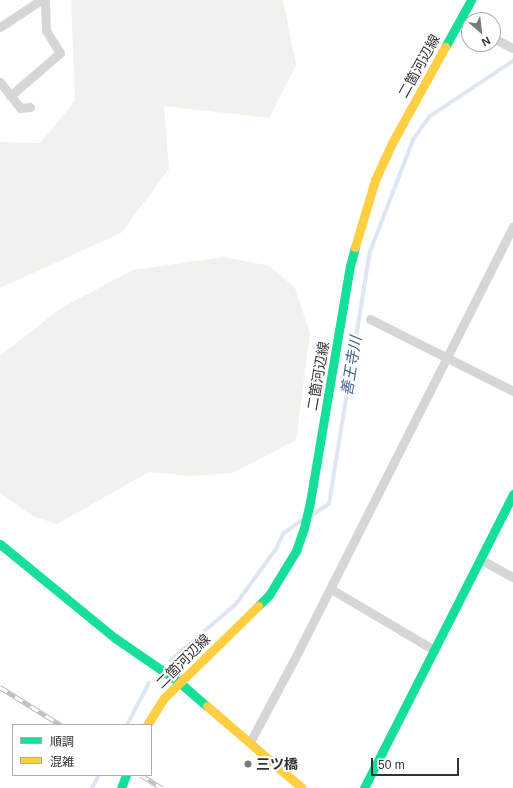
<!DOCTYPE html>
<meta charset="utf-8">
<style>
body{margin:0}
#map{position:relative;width:513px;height:788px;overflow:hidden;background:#fff;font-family:Arial,"Noto Sans JP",sans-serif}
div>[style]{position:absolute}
.green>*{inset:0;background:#f0f3ed}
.stream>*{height:3.5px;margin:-1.75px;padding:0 1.75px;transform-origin:1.75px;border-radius:1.75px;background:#dde6f2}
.street>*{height:9px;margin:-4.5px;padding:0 4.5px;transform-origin:4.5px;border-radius:4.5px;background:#d6d6d6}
.fast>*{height:9px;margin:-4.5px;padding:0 4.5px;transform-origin:4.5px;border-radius:4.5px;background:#16e098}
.slow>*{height:9px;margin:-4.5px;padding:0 4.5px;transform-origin:4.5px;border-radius:4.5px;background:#ffcf43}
.rail>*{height:4.5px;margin-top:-2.25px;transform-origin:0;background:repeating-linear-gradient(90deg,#fff 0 9px,#bebebe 0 18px);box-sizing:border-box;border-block:1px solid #bebebe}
.dots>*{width:11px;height:11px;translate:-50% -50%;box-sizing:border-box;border:2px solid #fff;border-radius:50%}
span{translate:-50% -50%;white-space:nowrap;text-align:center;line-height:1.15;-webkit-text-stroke:4px #fff;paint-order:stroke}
.street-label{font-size:14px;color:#323232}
.poi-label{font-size:14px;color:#323232;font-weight:700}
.left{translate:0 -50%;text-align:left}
.water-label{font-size:15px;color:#436790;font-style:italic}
.legend{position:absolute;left:12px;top:724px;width:140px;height:52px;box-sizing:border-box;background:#fff;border:1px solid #adadad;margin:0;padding:5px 7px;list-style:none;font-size:12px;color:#323232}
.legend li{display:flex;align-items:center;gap:8px;height:20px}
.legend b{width:20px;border:1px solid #adadad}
.north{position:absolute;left:461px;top:12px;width:40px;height:40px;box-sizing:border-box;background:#fff;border:1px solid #adadad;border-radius:50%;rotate:152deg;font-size:11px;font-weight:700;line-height:16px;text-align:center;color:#323232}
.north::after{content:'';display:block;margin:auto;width:14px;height:18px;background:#7a7a7a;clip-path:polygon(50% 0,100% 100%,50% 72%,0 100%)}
.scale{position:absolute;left:371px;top:758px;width:88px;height:18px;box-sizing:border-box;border:2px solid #323232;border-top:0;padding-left:5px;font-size:12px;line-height:14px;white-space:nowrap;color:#323232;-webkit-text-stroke:3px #fff;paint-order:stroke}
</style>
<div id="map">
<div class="green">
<div style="clip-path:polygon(71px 0,283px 0,296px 65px,269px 118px,164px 106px,169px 169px,121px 233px,0 288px,0 142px,40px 143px,75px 101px)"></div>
<div style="clip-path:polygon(224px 257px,270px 266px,295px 288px,310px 333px,296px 440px,232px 473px,190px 476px,149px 472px,57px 524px,32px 516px,0 493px,0 356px,61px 308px,133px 270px)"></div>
</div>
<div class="stream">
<div style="left:312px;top:515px;width:20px;rotate:-33deg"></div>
<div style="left:329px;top:504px;width:255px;rotate:-80.8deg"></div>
<div style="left:370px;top:252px;width:120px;rotate:-69deg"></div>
<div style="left:413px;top:140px;width:28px;rotate:-55deg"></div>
<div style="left:429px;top:117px;width:101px;rotate:-33.7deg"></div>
<div style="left:171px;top:660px;width:86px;rotate:-40.7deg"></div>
<div style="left:236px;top:604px;width:68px;rotate:-54deg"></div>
<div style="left:276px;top:549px;width:17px;rotate:-65deg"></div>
<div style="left:283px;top:534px;width:22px;rotate:-36deg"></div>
<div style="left:127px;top:725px;width:47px;rotate:-62.4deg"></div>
<div style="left:92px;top:788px;width:15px;rotate:-62deg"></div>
</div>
<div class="street">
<div style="left:460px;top:21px;width:10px;rotate:29deg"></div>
<div style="left:0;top:27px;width:49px;rotate:-33.4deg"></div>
<div style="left:493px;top:38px;width:22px;rotate:27deg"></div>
<div style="left:0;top:82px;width:33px;rotate:52deg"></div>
<div style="left:20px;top:108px;width:10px;rotate:-6deg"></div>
<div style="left:10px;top:96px;width:66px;rotate:-40.7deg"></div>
<div style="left:60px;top:53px;width:26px;rotate:-122deg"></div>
<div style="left:46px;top:31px;width:31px;rotate:-92deg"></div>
<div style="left:370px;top:319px;width:160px;rotate:26.7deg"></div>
<div style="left:480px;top:559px;width:38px;rotate:29deg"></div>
<div style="left:331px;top:589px;width:120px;rotate:30.6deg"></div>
<div style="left:250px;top:742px;width:100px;rotate:-61.9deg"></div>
<div style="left:297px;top:654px;width:479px;rotate:-63.2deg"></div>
</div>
<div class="fast">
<div style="left:445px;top:47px;width:54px;rotate:-61deg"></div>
<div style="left:0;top:544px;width:149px;rotate:39.3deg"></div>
<div style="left:115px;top:638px;width:78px;rotate:34.5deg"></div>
<div style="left:179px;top:682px;width:37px;rotate:41deg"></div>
<div style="left:258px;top:606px;width:16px;rotate:-45deg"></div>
<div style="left:269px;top:595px;width:52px;rotate:-58.5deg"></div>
<div style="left:296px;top:551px;width:24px;rotate:-71deg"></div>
<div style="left:304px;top:528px;width:27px;rotate:-77deg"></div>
<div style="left:310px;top:502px;width:239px;rotate:-80.4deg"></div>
<div style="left:350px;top:266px;width:20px;rotate:-75deg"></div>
<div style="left:121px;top:788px;width:14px;rotate:-69deg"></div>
<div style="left:364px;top:788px;width:330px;rotate:-63.1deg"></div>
</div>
<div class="slow">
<div style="left:355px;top:247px;width:70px;rotate:-73.4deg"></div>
<div style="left:375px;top:180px;width:41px;rotate:-65.3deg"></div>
<div style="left:392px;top:143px;width:110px;rotate:-61.1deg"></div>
<div style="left:207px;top:706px;width:125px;rotate:40.8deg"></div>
<div style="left:147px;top:725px;width:32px;rotate:-58deg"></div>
<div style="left:164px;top:698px;width:132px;rotate:-44.4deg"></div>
</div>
<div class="rail">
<div style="left:0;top:687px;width:72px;rotate:31.9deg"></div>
<div style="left:141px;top:775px;width:25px;rotate:32deg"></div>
</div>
<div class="dots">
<div style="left:248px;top:764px;background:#7a7a7a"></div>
</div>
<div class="street-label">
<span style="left:419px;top:66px;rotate:-61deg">二箇河辺線</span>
<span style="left:318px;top:376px;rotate:-80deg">二箇河辺線</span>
<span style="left:183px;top:661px;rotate:-45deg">二箇河辺線</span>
</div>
<div class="poi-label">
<span class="left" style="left:256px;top:764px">三ツ橋</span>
</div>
<div class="water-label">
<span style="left:351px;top:366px;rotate:-81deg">善王寺川</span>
</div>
<ul class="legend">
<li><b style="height:5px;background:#16e098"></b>順調</li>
<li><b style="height:5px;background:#ffcf43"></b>混雑</li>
</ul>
<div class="north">N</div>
<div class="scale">50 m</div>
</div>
